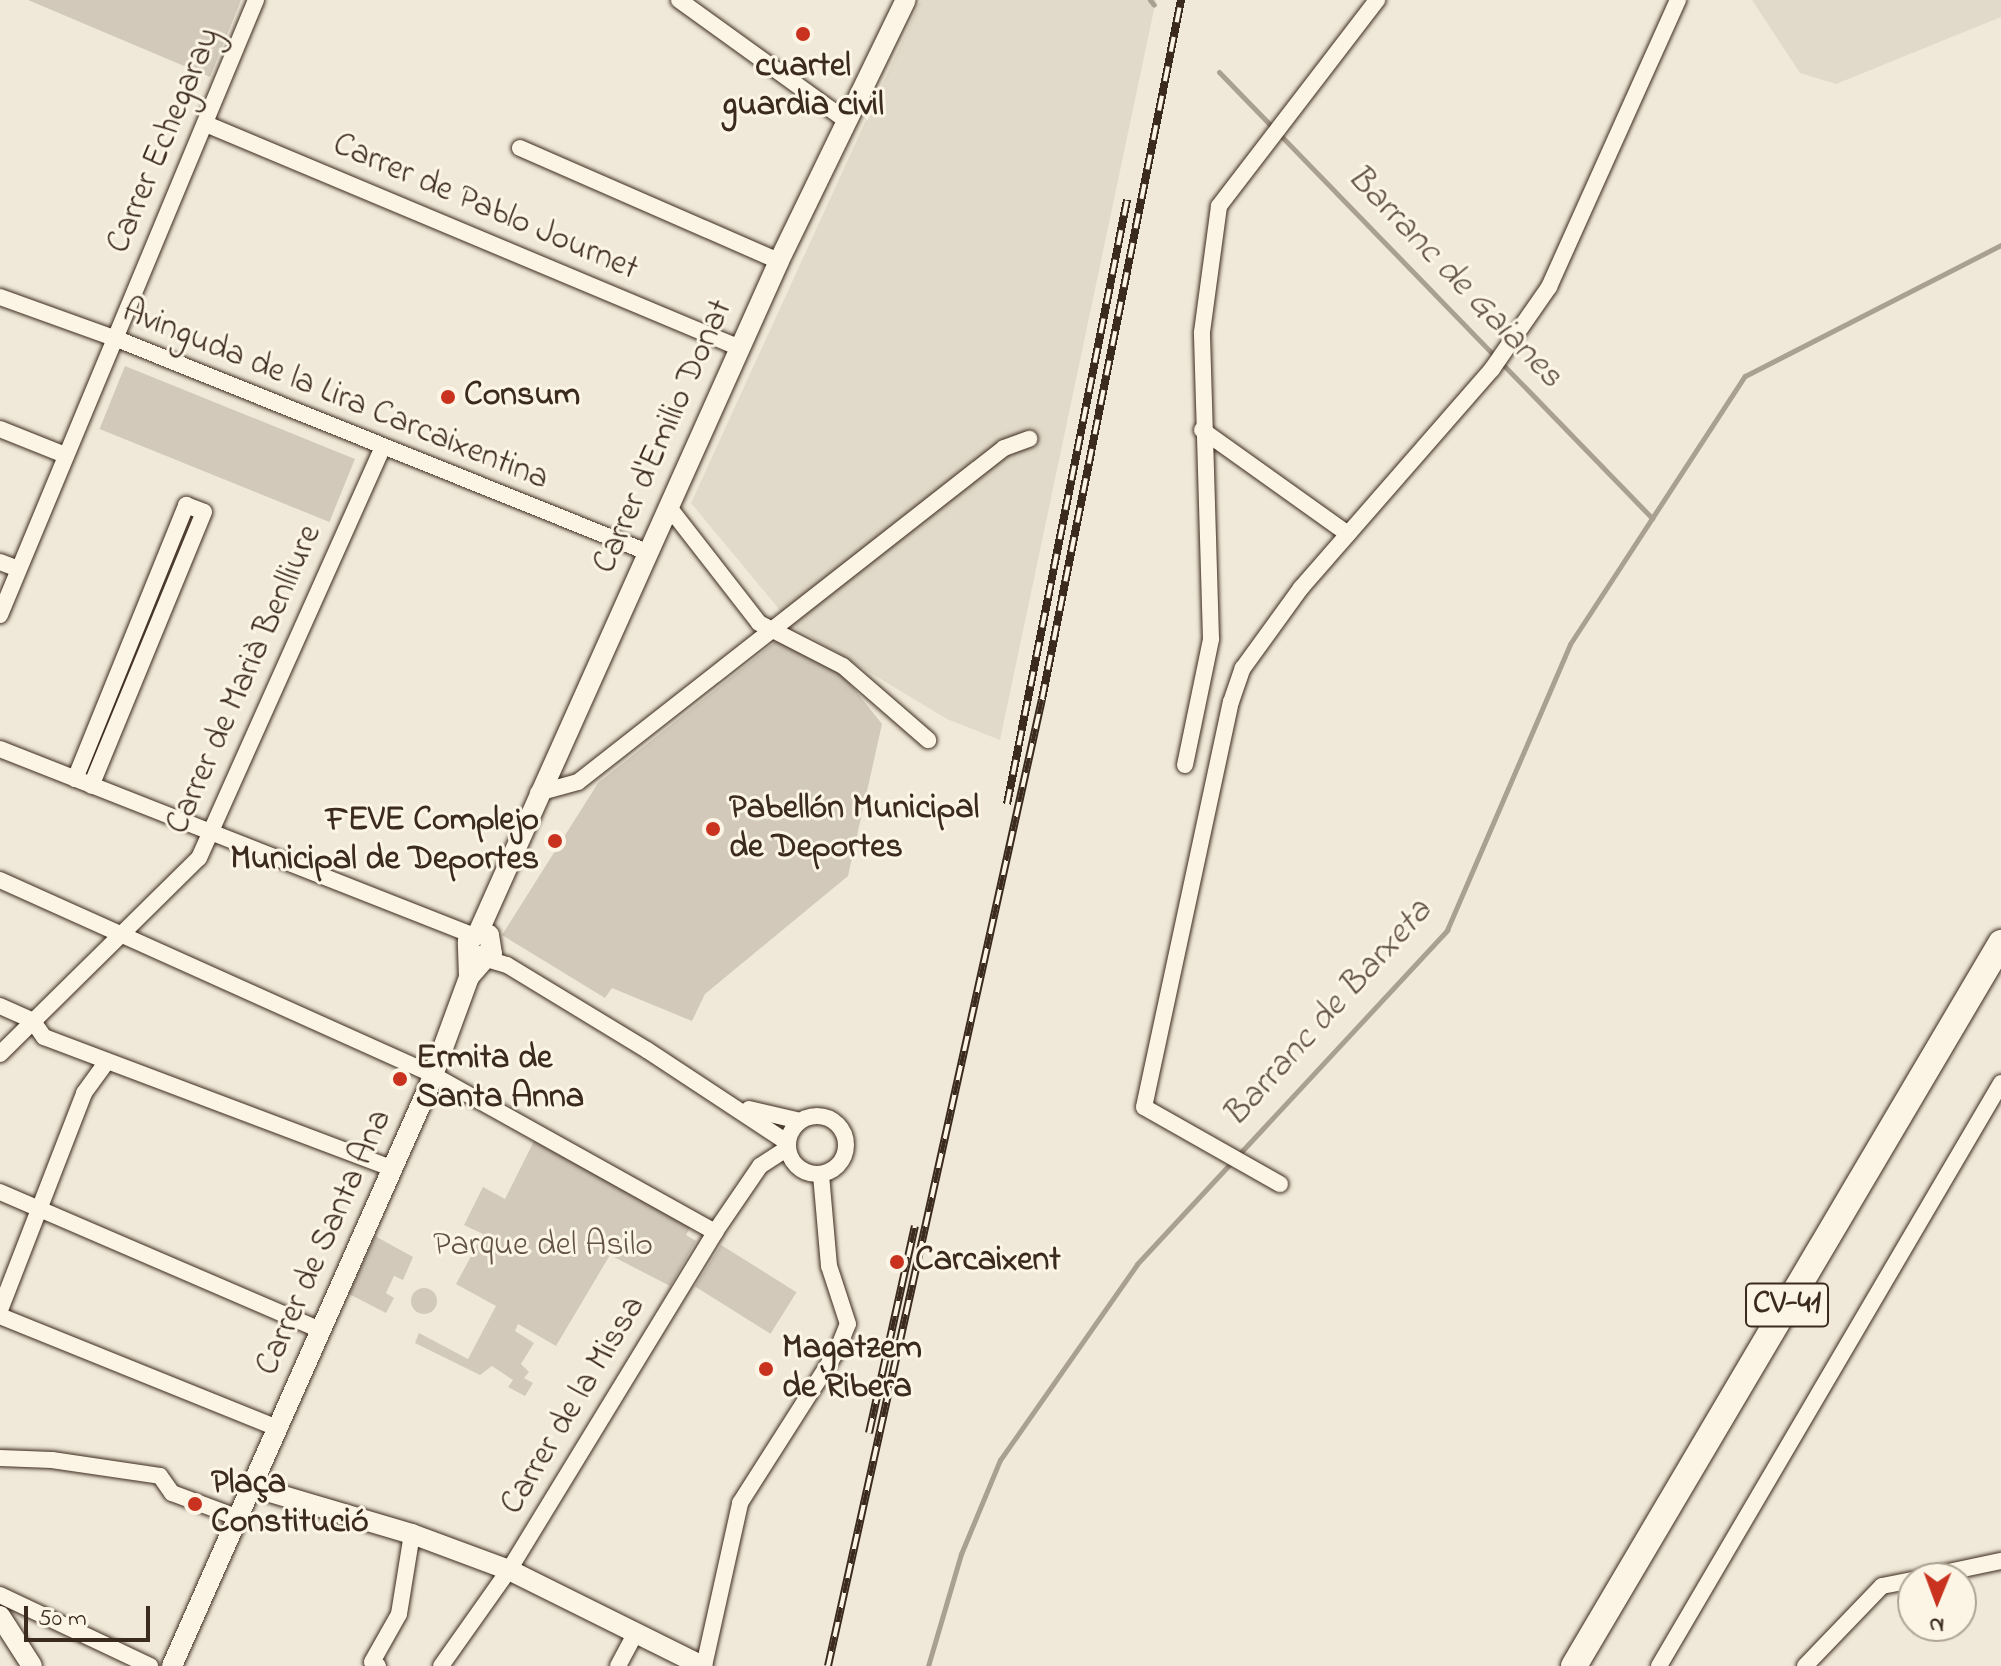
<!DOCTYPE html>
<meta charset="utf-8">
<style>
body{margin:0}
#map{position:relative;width:2001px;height:1666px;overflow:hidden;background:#f0e9d9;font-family:"Indie Flower",sans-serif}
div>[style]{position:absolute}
.built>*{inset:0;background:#e1d9c9}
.green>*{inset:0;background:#d2c9ba;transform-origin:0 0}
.round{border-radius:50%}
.stream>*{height:5px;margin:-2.5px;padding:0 2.5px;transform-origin:2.5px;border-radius:2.5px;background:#aaa091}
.roads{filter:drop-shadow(0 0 2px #3b2a1e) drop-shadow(0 0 2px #3b2a1e)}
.minor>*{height:16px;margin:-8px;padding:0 8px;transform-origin:8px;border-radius:8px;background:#fcf5e5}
.minor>.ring{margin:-8px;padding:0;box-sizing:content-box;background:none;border:16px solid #fcf5e5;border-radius:50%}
.tertiary>*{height:20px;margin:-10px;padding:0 10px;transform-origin:10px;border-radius:10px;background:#fcf5e5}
.primary>*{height:26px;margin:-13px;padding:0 13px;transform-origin:13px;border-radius:13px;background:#fcf5e5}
.rail>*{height:8px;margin-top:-4px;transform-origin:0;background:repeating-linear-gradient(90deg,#fcf5e5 0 15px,#3b2a1e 0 30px);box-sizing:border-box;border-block:2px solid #3b2a1e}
.dots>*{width:22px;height:22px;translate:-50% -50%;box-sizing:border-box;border:4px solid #fcf5e5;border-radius:50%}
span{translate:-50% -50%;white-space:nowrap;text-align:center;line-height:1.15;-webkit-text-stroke:6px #fcf5e5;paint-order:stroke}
.shield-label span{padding:2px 6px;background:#fcf5e5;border:2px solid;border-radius:6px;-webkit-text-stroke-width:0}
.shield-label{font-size:32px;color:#3b2a1e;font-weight:700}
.poi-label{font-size:34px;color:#3b2a1e;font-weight:700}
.left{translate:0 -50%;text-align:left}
.right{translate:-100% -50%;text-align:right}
.street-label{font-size:34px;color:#3b2a1e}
.park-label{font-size:34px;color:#615245}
.water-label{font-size:36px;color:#625346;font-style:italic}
.north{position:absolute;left:1897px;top:1562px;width:80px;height:80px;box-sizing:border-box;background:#fcf5e5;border:2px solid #afa495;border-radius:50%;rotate:181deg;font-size:22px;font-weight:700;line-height:32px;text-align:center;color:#3b2a1e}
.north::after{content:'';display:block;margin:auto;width:28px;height:36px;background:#c8321e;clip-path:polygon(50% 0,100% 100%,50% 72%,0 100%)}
.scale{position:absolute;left:24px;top:1606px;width:126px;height:36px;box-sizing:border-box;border:4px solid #3b2a1e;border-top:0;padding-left:10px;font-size:24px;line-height:28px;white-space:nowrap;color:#3b2a1e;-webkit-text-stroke:6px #fcf5e5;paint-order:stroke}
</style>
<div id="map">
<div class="built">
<div style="clip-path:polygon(921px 0,1156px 0,1000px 740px,947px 719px,793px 626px,691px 503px)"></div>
<div style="clip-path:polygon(1752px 0,2001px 0,2001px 17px,1836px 84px,1800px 73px)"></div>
</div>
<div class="green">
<div style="clip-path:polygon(28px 0,241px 0,210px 77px)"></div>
<div style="left:125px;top:366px;width:248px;height:68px;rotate:22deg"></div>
<div style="clip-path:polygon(779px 639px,839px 670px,882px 724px,848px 876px,705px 994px,692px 1021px,612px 988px,605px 998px,502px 935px,598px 783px)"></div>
<div style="clip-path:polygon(534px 1141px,691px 1226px,686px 1235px,696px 1241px,670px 1286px,610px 1255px,556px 1346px,518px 1324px,515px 1331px,534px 1343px,521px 1364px,529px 1372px,524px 1378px,533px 1383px,525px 1396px,508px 1387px,513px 1380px,492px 1366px,480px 1375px,415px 1343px,419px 1333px,468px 1359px,496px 1306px,456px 1284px,483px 1234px,464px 1225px,483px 1187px,505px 1199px)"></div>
<div style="clip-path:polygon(375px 1236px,413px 1257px,403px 1280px,394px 1276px,386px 1293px,394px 1298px,386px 1313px,349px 1294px)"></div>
<div style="left:721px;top:1245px;width:89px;height:49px;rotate:32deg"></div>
<div class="round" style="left:411px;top:1288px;width:26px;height:26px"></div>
</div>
<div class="stream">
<div style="left:1150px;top:0;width:6px;rotate:51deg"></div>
<div style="left:1219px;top:72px;width:622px;rotate:45.85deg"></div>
<div style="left:928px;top:1666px;width:117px;rotate:-73.6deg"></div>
<div style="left:961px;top:1554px;width:102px;rotate:-67.5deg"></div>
<div style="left:1000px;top:1460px;width:239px;rotate:-55deg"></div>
<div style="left:1137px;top:1264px;width:456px;rotate:-47.1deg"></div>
<div style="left:1447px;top:930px;width:311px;rotate:-66.7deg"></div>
<div style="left:1570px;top:644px;width:320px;rotate:-56.9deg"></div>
<div style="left:1745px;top:376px;width:288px;rotate:-27.1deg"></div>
</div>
<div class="roads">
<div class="minor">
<div style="left:679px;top:0;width:208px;rotate:35.8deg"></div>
<div style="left:206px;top:124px;width:579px;rotate:22.76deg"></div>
<div style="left:520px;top:148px;width:283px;rotate:23.6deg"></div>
<div style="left:0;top:297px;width:130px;rotate:19.8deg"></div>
<div style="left:122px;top:341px;width:566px;rotate:21.9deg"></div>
<div style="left:0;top:429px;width:70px;rotate:21.8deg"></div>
<div style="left:1202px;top:430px;width:179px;rotate:35.5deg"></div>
<div style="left:668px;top:506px;width:148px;rotate:52.1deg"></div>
<div style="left:759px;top:623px;width:94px;rotate:27.1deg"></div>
<div style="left:843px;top:666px;width:113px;rotate:41deg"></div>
<div style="left:0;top:562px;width:19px;rotate:21deg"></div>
<div style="left:0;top:615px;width:666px;rotate:-67.4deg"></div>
<div style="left:0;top:749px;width:507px;rotate:21.51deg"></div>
<div style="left:1185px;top:765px;width:129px;rotate:-78.3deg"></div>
<div style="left:1211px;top:639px;width:307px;rotate:-91.7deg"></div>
<div style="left:1202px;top:332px;width:127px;rotate:-82.3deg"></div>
<div style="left:1219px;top:206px;width:260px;rotate:-52.5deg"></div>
<div style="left:75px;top:779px;width:296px;rotate:-67.9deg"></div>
<div style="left:186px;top:505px;width:19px;rotate:21deg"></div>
<div style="left:204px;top:512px;width:296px;rotate:112.4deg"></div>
<div style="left:538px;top:793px;width:41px;rotate:-15.4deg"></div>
<div style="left:578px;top:782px;width:541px;rotate:-38.1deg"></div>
<div style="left:1004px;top:448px;width:27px;rotate:-20deg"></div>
<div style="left:0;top:880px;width:475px;rotate:24.2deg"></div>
<div style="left:433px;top:1075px;width:323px;rotate:29.1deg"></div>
<div style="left:487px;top:959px;width:21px;rotate:17deg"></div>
<div style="left:507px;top:965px;width:164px;rotate:31.3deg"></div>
<div style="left:647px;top:1050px;width:169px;rotate:33.4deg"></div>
<div style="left:0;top:1006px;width:35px;rotate:24deg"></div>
<div style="left:32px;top:1020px;width:21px;rotate:55deg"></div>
<div style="left:44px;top:1037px;width:373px;rotate:20.7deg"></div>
<div style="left:0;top:1054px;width:279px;rotate:-44.6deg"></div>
<div style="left:199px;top:858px;width:450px;rotate:-65.9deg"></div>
<div style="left:749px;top:1109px;width:52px;rotate:13.2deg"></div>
<div class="ring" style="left:788px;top:1116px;width:42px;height:42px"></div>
<div style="left:1280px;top:1184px;width:156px;rotate:-150.5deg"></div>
<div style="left:1144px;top:1107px;width:414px;rotate:-77.9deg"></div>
<div style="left:1231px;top:702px;width:36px;rotate:-71deg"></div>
<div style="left:1243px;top:668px;width:99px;rotate:-54.1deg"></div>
<div style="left:1301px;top:588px;width:291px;rotate:-48.9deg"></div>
<div style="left:1492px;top:369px;width:100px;rotate:-55.2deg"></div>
<div style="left:1549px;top:287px;width:315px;rotate:-65.8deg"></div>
<div style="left:0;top:1192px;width:349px;rotate:23.3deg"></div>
<div style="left:0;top:1310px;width:233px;rotate:-68.8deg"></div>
<div style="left:84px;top:1093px;width:39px;rotate:-54deg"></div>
<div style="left:0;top:1316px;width:301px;rotate:22deg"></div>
<div style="left:0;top:1458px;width:52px;rotate:2.2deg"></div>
<div style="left:52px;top:1460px;width:109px;rotate:8.4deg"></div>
<div style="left:160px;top:1476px;width:21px;rotate:55deg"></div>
<div style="left:172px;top:1493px;width:72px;rotate:20.5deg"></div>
<div style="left:1920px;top:1578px;width:83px;rotate:-11.9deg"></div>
<div style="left:0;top:1595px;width:166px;rotate:25.3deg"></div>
<div style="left:378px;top:1666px;width:7px;rotate:-146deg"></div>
<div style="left:372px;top:1662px;width:55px;rotate:-60.6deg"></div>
<div style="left:399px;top:1614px;width:81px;rotate:-80.8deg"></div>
<div style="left:441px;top:1666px;width:118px;rotate:-54.7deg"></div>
<div style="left:509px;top:1570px;width:396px;rotate:-58.6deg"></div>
<div style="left:715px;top:1232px;width:80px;rotate:-55.7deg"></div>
<div style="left:760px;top:1166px;width:33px;rotate:-33deg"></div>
<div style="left:618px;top:1666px;width:38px;rotate:-62deg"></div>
<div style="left:704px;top:1666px;width:167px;rotate:-77.5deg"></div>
<div style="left:740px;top:1503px;width:180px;rotate:-57.5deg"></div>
<div style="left:837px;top:1351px;width:29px;rotate:-68deg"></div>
<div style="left:848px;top:1324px;width:61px;rotate:-108.1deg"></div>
<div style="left:829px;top:1266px;width:92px;rotate:-95deg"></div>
<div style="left:1659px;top:1666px;width:676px;rotate:-59.6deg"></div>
<div style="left:1805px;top:1666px;width:111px;rotate:-46.1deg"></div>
<div style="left:1882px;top:1586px;width:32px;rotate:-11deg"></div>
</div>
<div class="tertiary">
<div style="left:478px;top:933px;width:736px;rotate:-65.87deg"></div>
<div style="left:779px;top:261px;width:290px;rotate:-64.1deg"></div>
<div style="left:469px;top:977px;width:35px;rotate:-92deg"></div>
<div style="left:468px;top:942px;width:13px;rotate:-42deg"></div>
<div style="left:478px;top:933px;width:11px;rotate:10deg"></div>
<div style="left:489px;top:935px;width:19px;rotate:81deg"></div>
<div style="left:492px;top:954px;width:19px;rotate:171deg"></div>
<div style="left:253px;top:1487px;width:166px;rotate:16.5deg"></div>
<div style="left:412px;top:1534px;width:103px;rotate:20.4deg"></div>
<div style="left:509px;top:1570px;width:216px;rotate:26.4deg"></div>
<div style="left:0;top:1616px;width:59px;rotate:57.4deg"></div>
<div style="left:172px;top:1666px;width:634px;rotate:-66.1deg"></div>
<div style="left:429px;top:1086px;width:116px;rotate:-69.8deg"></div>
<div style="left:469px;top:977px;width:23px;rotate:-49deg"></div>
</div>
<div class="primary">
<div style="left:1574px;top:1666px;width:840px;rotate:-59.43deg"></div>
</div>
</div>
<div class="rail">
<div style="left:1007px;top:804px;width:616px;rotate:-78.76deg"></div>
<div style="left:869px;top:1433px;width:212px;rotate:-77.5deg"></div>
<div style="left:828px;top:1666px;width:990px;rotate:-77.52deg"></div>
<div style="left:1042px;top:699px;width:713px;rotate:-78.75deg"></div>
</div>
<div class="dots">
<div style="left:803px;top:34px;background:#c8321e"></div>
<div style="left:448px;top:397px;background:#c8321e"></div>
<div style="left:713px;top:829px;background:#c8321e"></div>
<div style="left:555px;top:841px;background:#c8321e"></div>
<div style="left:400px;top:1079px;background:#c8321e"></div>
<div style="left:897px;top:1262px;background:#c8321e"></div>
<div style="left:766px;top:1369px;background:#c8321e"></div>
<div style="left:195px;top:1504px;background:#c8321e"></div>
</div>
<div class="shield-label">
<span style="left:1787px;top:1305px">CV-41</span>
</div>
<div class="poi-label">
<span style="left:803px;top:87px">cuartel<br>guardia civil</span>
<span class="left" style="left:464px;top:397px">Consum</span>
<span class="left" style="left:729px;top:829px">Pabellón Municipal<br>de Deportes</span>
<span class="right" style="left:539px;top:841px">FEVE Complejo<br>Municipal de Deportes</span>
<span class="left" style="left:416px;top:1079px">Ermita de<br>Santa Anna</span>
<span class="left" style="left:915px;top:1262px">Carcaixent</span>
<span class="left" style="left:782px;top:1369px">Magatzem<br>de Ribera</span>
<span class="left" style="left:211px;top:1504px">Plaça<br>Constitució</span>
</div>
<div class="street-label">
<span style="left:165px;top:141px;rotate:-67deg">Carrer Echegaray</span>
<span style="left:485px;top:208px;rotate:23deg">Carrer de Pablo Journet</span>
<span style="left:335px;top:396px;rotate:22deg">Avinguda de la Lira Carcaixentina</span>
<span style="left:664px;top:437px;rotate:-66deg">Carrer d'Emilio Donat</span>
<span style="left:245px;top:680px;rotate:-66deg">Carrer de Marià Benlliure</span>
<span style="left:325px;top:1243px;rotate:-66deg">Carrer de Santa Ana</span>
<span style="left:574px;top:1406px;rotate:-59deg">Carrer de la Missa</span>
</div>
<div class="park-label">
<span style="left:543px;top:1247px">Parque del Asilo</span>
</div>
<div class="water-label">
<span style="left:1454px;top:277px;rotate:46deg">Barranc de Gaianes</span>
<span style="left:1328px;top:1014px;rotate:-48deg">Barranc de Barxeta</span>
</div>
<div class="north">N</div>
<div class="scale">50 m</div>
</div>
